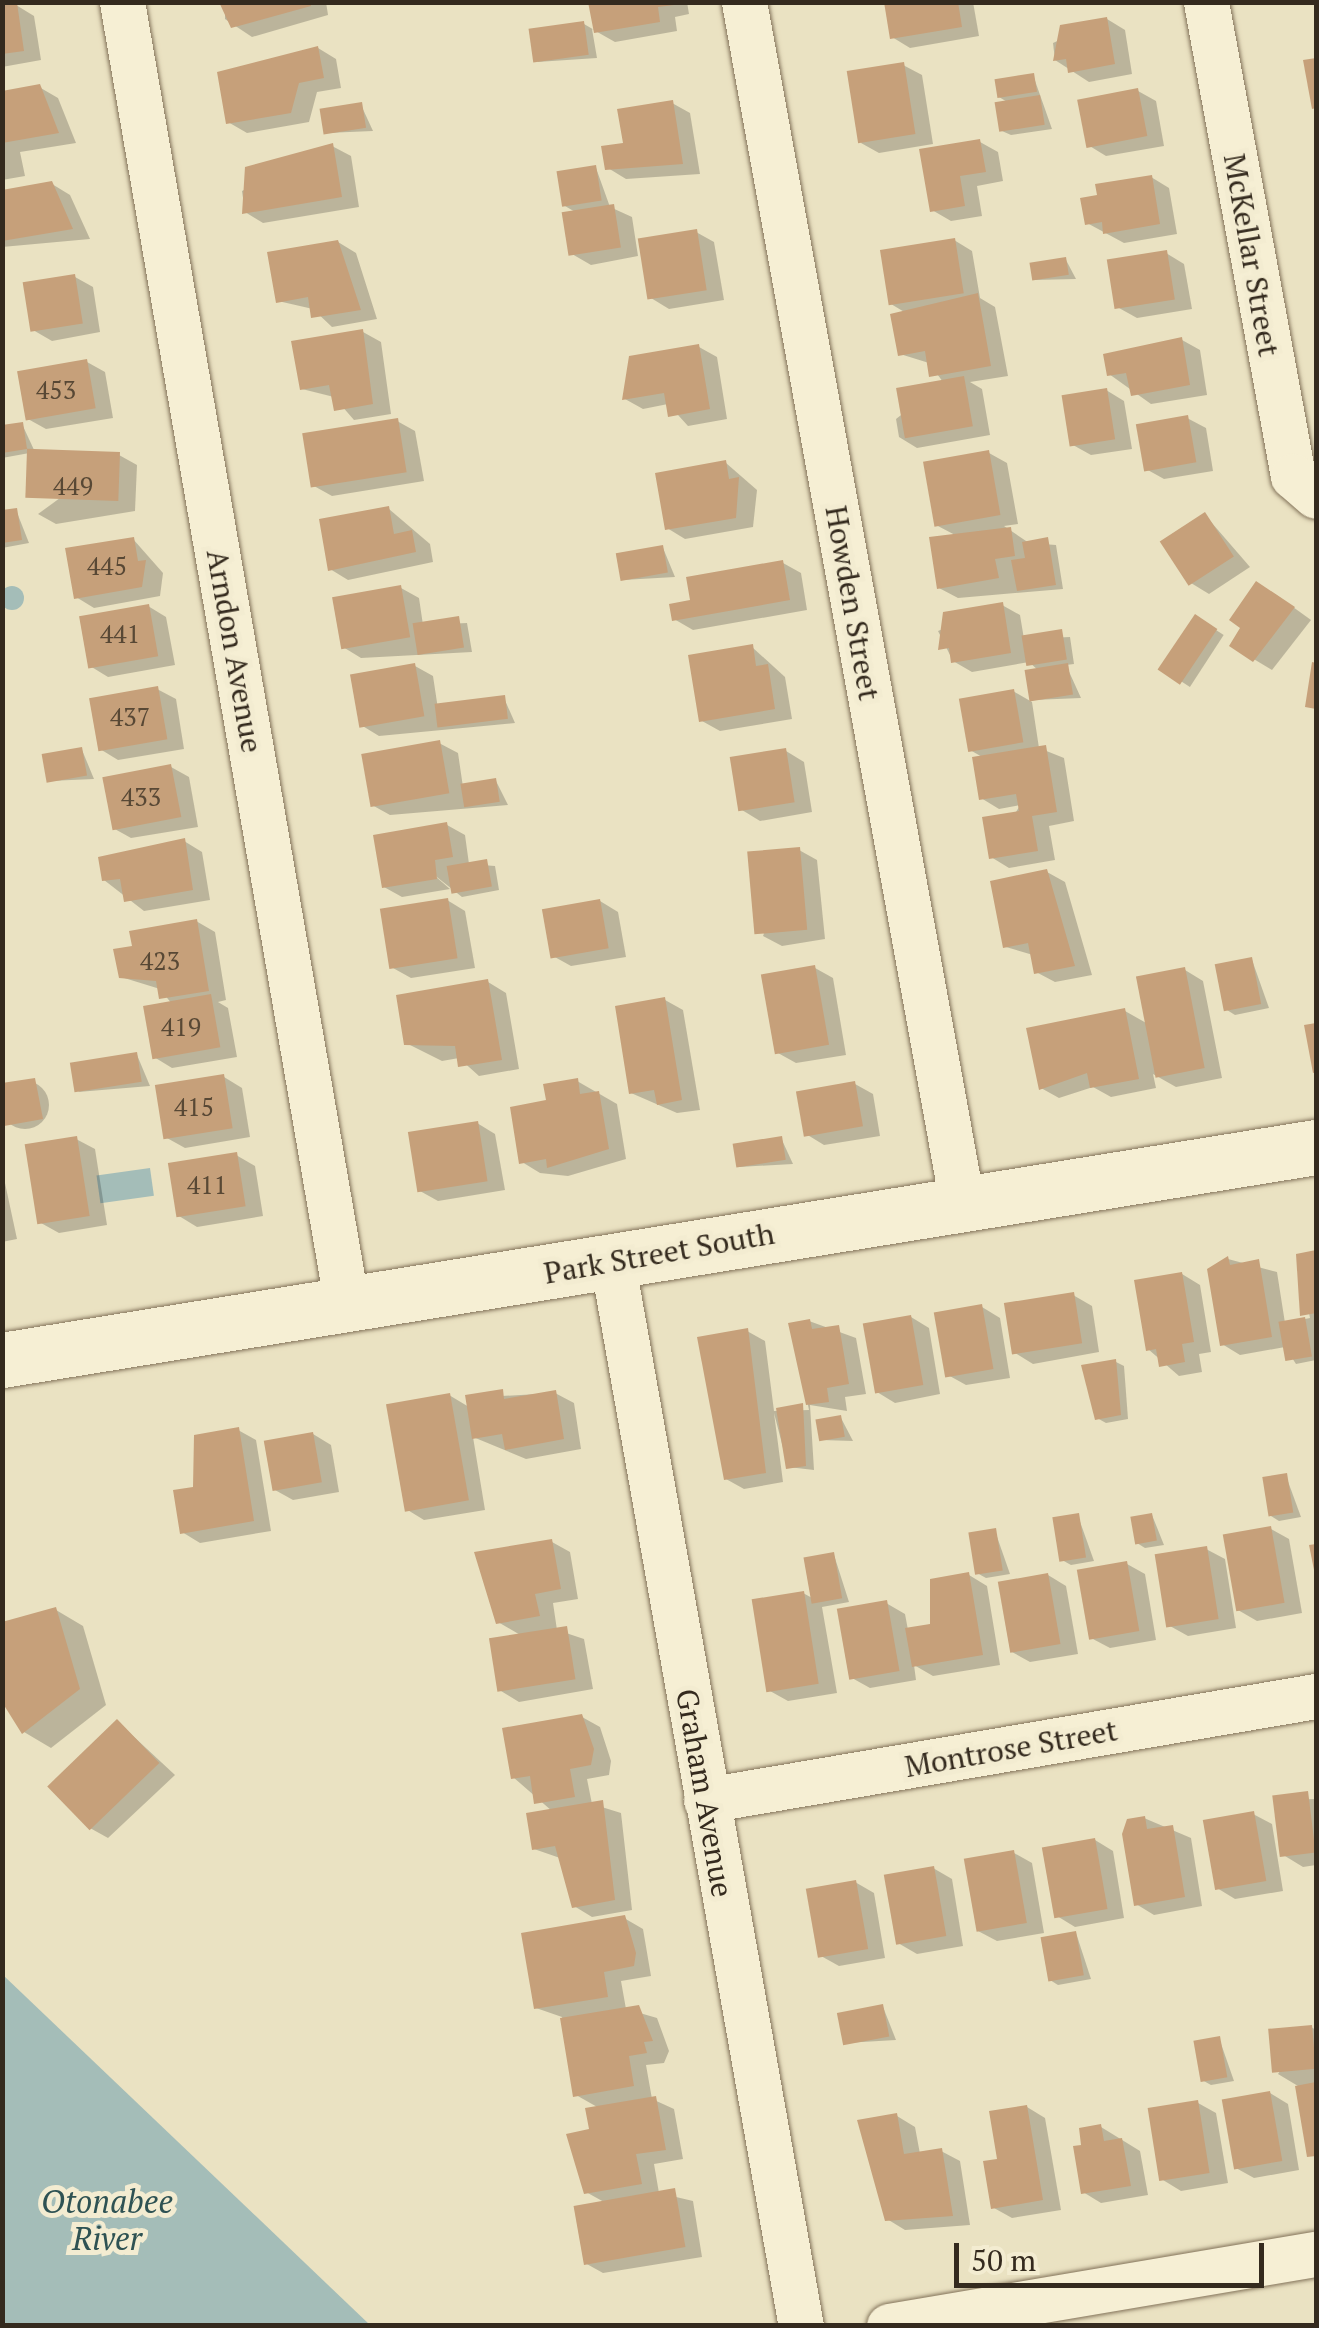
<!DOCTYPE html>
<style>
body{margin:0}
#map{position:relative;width:1319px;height:2328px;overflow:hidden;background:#eae2c2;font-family:"PT Serif",serif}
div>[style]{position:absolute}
.water>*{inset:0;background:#a4bdb8;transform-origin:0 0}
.round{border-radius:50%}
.shadow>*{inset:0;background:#0003;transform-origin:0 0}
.building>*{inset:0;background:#c6a07a;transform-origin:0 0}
.roads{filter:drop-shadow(0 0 2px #83735a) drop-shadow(0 0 2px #83735a)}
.minor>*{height:45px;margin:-22.5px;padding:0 22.5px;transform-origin:22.5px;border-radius:22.5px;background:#f6efd4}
.tertiary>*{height:55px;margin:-27.5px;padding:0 27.5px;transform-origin:27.5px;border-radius:27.5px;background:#f6efd4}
span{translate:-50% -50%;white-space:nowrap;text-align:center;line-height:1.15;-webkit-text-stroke:10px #f3ecd1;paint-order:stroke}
.number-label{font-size:25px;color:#584835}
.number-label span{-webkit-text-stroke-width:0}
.street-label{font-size:30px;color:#342a1e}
.water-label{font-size:32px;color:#2e5253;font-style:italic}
.frame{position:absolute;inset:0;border:5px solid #342a1e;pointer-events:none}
.scale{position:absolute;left:954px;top:2243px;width:310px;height:45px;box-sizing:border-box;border:5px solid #342a1e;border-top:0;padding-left:12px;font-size:30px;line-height:35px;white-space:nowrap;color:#342a1e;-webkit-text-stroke:8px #f3ecd1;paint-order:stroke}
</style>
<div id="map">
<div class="water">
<div class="round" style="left:0;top:586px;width:24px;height:24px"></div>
<div style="left:150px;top:1168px;width:28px;height:54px;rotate:82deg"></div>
<div style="clip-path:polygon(2px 1975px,3px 1975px,370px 2325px,3px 2325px)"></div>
</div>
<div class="shadow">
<div style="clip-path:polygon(225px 2px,326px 2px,328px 15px,252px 37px,225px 19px)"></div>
<div style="clip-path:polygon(591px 2px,687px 2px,689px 14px,675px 17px,677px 31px,615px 42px,592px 29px,597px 58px,537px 62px,584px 24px,596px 31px)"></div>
<div style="clip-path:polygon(895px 2px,973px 2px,979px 36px,910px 48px,892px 37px)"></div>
<div style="clip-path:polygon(16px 5px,34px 16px,41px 60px,2px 67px,2px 8px)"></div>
<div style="clip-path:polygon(1107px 19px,1125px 30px,1132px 74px,1089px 82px,1055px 60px,1053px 43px)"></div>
<div style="clip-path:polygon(318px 48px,336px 59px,341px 88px,317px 92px,309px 122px,247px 133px,228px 122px)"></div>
<div style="clip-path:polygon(903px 65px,922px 75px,933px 144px,879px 153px,861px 143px)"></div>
<div style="clip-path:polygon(1033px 75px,1052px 129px,1011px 135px,1002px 131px,1009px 103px,999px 97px)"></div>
<div style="clip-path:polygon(39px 87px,58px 98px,76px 143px,20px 152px,25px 176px,2px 180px,2px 93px)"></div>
<div style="clip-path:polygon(1138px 91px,1156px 101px,1164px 146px,1106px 156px,1088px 145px)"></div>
<div style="clip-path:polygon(672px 103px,690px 113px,700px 174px,626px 179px,608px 168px)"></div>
<div style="clip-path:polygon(361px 105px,373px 131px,326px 133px)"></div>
<div style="clip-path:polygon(980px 142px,998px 152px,1003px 181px,977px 186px,982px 216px,951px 221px,932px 210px)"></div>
<div style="clip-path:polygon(332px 146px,351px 156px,359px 207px,263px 223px,245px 212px,242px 191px)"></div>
<div style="clip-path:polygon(596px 168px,610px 207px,632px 217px,638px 256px,591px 265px,572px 254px,577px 213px,565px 206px)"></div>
<div style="clip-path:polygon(1151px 177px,1169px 188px,1177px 234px,1124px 243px,1087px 223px)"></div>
<div style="clip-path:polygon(52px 184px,70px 195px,90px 239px,2px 247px,2px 193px)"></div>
<div style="clip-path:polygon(696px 232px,714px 242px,724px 300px,669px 309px,651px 298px)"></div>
<div style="clip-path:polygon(954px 240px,972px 251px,980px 298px,995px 307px,1008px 376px,970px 382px,982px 389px,990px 435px,917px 448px,899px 437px,896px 419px,943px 382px,929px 363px,900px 354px,906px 313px,891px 304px)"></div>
<div style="clip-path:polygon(338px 242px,356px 253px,377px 319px,332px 327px,313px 309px,278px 301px)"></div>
<div style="clip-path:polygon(1166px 253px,1184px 264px,1192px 309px,1137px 318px,1119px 308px)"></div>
<div style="clip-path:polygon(1066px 260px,1076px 279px,1034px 280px)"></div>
<div style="clip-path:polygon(75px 277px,93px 287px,100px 332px,52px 341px,33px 330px)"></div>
<div style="clip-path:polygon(363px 332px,381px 342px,391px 414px,354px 420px,334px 397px,302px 389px)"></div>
<div style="clip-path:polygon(1182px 340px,1200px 350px,1207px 395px,1151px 404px,1109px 374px)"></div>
<div style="clip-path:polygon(699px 347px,717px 357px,727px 419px,688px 426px,668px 404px,643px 409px,625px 399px)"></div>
<div style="clip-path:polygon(87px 362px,105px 372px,113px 418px,46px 429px,28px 419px)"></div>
<div style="clip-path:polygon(1106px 390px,1124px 401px,1132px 449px,1091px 455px,1073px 445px)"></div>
<div style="clip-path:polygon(1187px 418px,1206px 428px,1213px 471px,1164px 479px,1146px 469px)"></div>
<div style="clip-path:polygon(397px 421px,415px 431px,424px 481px,332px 496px,314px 486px)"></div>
<div style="clip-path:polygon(22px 424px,35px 452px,2px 458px,2px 428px)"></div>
<div style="clip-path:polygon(989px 453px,1007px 463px,1018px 524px,1004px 526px,1029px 543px,1056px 545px,1063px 589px,958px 598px,939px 588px,957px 536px,936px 525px)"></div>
<div style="clip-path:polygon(119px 455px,137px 465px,135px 511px,56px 524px,38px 514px)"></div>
<div style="clip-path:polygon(726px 463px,757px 490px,753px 527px,685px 539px,667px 528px)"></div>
<div style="clip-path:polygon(389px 509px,430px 544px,433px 562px,348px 580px,330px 569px)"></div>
<div style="clip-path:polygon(16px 510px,29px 543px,2px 548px,2px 513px)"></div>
<div style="clip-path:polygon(1205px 515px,1250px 567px,1209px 594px,1191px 583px)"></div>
<div style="clip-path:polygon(133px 539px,163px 573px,160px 596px,94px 608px,76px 597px)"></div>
<div style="clip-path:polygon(663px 548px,675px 577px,623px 580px)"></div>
<div style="clip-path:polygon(783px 563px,801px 573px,807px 610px,693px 630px,674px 619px)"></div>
<div style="clip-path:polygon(401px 588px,419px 598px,423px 625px,467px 623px,472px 652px,361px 658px,343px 647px)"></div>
<div style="clip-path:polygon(1275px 594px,1311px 620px,1272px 670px,1232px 646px)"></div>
<div style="clip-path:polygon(1002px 605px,1020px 615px,1024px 639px,1070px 637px,1074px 664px,1066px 665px,1081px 698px,1033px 700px,1039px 671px,1029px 662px,972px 672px,953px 661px,938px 631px)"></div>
<div style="clip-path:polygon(148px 606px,166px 617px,175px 665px,108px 677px,90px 666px)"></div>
<div style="left:1196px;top:617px;width:33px;height:62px;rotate:33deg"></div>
<div style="clip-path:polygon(752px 647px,785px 677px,792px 719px,720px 731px,702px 721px)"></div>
<div style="clip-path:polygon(415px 666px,433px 676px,438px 709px,504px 698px,515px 723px,379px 736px,361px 725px)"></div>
<div style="clip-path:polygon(157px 689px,176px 699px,184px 749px,118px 760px,100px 749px)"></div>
<div style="clip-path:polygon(1013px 691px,1032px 702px,1039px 748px,1064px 758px,1074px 821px,1049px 826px,1055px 860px,1009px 868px,991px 857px,1020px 805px,999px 809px,981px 798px,984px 758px,970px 750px)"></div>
<div style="clip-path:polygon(439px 743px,458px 753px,463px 787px,496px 781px,508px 805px,390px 815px,372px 805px)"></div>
<div style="clip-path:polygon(82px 750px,94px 779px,49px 781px)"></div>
<div style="clip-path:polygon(786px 751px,804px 762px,812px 812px,760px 821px,742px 810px)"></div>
<div style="clip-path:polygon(171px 767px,189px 777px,198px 827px,131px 838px,113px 828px)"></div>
<div style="clip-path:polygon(447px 825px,465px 835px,469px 864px,495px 866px,499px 890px,462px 897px,428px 870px,450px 889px,402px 897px,384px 887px)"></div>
<div style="clip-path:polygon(184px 841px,202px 852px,210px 900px,144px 911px,104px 880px)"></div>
<div style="clip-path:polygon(799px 850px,817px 860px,825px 939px,782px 946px,763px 936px)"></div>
<div style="clip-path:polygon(1047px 872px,1065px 882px,1092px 975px,1055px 982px,1036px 972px,1033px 955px,1006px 947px)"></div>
<div style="clip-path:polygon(447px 900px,465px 911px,475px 968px,411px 978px,393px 968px)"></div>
<div style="clip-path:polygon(600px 901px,618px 912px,626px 957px,571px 966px,553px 956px)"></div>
<div style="clip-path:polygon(196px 921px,215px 932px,226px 1000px,218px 1002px,228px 1008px,237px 1057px,172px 1068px,154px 1057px,172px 1004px,160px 989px,121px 977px,135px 948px)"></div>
<div style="clip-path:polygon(1252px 960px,1269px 1008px,1235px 1015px,1227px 1010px)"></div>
<div style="clip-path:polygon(815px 968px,833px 978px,846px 1055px,796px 1063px,778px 1053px)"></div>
<div style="clip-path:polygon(1185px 970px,1203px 981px,1222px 1078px,1176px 1087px,1153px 1074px,1156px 1088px,1111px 1097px,1093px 1087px,1059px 1098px,1041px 1088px,1125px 1011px,1148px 1024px)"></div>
<div style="clip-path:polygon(488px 982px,506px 993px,519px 1069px,479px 1076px,459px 1058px,442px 1061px,406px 1043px)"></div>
<div style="clip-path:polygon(665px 1000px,683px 1010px,700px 1110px,677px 1113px,631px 1093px)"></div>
<div style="clip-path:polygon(137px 1055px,150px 1086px,78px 1092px)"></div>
<div style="clip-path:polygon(224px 1077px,242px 1088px,250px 1137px,185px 1148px,167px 1138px)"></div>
<div class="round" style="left:1px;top:1081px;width:48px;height:48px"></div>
<div style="clip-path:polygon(577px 1081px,617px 1104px,626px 1159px,568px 1176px,540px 1173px,522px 1162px,549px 1103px)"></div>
<div style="clip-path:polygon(855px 1084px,873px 1094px,880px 1136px,824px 1145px,806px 1134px)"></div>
<div style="clip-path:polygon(477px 1123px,495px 1134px,505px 1190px,438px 1201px,420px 1191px)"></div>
<div style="clip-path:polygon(781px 1138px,793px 1164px,739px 1167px)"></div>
<div style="clip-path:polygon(76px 1139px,95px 1149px,107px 1225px,59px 1233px,41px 1223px)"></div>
<div style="clip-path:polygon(236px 1155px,255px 1166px,263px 1216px,197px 1227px,179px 1216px)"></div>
<div style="clip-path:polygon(2px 1169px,17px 1239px,2px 1242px)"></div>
<div style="clip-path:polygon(1316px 1253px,1316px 1360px,1296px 1364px,1285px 1347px,1240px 1355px,1222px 1344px,1228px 1259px,1277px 1272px,1285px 1323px,1310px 1318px,1298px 1256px)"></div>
<div style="clip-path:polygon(1182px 1274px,1200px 1285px,1211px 1352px,1199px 1354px,1202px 1372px,1179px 1376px,1148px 1349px)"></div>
<div style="clip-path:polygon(1073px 1295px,1092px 1306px,1099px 1352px,1033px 1364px,1015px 1353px)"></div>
<div style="clip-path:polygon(982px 1307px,1000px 1318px,1010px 1378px,966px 1385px,948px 1375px)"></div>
<div style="clip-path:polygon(911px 1317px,929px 1328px,940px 1394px,895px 1403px,877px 1392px)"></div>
<div style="clip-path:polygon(809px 1321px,856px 1338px,866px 1394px,845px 1397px,847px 1411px,810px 1405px,814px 1470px,788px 1467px,774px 1413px,783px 1482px,744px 1489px,726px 1479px,747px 1331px,765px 1341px,774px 1411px,809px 1410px,791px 1324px)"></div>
<div style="clip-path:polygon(1116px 1362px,1124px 1366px,1128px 1419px,1106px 1423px,1097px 1418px)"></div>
<div style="clip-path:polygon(555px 1393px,574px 1403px,581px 1449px,526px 1459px,473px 1437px,485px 1510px,424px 1520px,406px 1509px,449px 1395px,469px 1407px,468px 1398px)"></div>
<div style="clip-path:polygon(841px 1418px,853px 1441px,821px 1440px)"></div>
<div style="clip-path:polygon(238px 1430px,256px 1440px,271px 1531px,200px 1543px,182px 1532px,196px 1489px)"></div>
<div style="clip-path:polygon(313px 1434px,331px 1445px,339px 1492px,293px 1500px,275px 1490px)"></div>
<div style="clip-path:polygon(1286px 1476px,1301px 1517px,1279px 1521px,1271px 1516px)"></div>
<div style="clip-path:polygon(1152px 1515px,1164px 1545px,1145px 1548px,1137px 1543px)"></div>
<div style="clip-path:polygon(1078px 1516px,1094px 1561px,1071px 1565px,1062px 1560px)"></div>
<div style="clip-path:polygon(1271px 1529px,1289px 1539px,1302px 1613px,1257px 1621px,1238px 1610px)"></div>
<div style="clip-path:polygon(995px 1531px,1010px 1574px,986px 1578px,977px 1573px)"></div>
<div style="clip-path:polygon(552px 1542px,570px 1552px,578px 1599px,553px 1603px,557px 1630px,584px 1639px,593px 1689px,519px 1702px,501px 1691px,522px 1636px,498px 1622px)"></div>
<div style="clip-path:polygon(1206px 1549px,1225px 1559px,1236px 1628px,1188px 1636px,1170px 1626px)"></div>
<div style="clip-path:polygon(834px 1555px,849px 1602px,822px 1607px,837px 1693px,788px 1701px,770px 1691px,803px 1593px,814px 1599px)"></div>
<div style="clip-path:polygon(1127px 1564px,1145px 1574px,1156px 1640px,1110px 1648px,1091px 1638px)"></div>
<div style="clip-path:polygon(969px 1575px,987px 1586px,1000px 1665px,933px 1676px,914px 1665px,916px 1680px,870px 1688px,852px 1678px,886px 1603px,905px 1614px,908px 1630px,933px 1626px)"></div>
<div style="clip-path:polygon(1048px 1575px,1066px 1586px,1078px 1654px,1030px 1662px,1012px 1652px)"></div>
<div style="clip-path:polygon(56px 1610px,83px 1626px,106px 1705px,51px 1748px,24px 1732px)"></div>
<div style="clip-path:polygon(582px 1717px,600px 1727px,611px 1761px,609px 1775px,587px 1779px,592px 1804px,621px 1813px,632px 1910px,592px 1917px,574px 1906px,560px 1858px,534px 1849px,552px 1811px,513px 1777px)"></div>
<div style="clip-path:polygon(118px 1722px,175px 1775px,108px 1838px,90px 1828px)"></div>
<div style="clip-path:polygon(1316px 1799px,1316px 1865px,1303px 1867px,1285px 1856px,1275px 1800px)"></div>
<div style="clip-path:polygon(1253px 1814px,1272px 1824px,1283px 1891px,1235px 1899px,1217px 1888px)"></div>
<div style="clip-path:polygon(1144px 1818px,1191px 1838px,1202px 1906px,1154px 1915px,1136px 1904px)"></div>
<div style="clip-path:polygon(1095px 1840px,1113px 1851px,1124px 1918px,1075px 1927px,1057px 1916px)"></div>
<div style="clip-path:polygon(1014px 1853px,1032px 1863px,1044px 1933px,997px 1941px,978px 1931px)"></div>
<div style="clip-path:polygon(933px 1868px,952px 1879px,963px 1946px,917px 1954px,898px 1943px)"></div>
<div style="clip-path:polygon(855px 1882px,874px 1893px,885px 1958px,839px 1966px,821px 1956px)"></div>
<div style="clip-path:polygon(624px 1918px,643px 1929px,651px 1976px,621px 1981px,626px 2009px,657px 2018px,669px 2051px,664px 2063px,646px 2065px,652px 2099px,674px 2109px,683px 2159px,654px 2164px,659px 2193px,693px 2201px,702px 2257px,603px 2273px,585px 2263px,604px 2202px,586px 2192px,599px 2108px,576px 2095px,562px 2017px,536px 2008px)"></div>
<div style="clip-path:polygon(1076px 1933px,1091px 1979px,1058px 1985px,1050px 1980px)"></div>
<div style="clip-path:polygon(883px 2007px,896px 2040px,845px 2043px)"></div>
<div style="clip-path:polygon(1311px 2027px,1316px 2030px,1316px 2160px,1298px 2086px,1278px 2074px)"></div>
<div style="clip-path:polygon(1219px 2038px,1234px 2081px,1211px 2085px,1202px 2080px)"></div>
<div style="clip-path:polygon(1270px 2093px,1288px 2104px,1299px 2170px,1254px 2178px,1236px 2168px)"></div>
<div style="clip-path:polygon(1198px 2103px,1216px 2113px,1228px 2183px,1181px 2191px,1163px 2180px)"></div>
<div style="clip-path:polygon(1027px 2107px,1045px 2118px,1061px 2210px,1012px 2218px,994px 2208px,1000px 2161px)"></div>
<div style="clip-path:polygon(897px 2116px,915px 2127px,920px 2154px,941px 2151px,960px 2161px,970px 2225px,905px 2230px,887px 2219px,860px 2122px)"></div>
<div style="clip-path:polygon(1101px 2127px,1140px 2151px,1148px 2195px,1101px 2203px,1083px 2192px)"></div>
</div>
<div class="building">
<div style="clip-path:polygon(219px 2px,310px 2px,311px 6px,231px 28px)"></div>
<div style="clip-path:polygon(588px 2px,674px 2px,674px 5px,658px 7px,660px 22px,594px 33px)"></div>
<div style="clip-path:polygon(884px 2px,958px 2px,962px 27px,890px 39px)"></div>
<div style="clip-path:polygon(17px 3px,24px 51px,2px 54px,2px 5px)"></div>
<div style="clip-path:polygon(1107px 17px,1115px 64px,1068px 73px,1066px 59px,1053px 61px,1060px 25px)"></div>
<div style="left:584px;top:21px;width:34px;height:56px;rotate:82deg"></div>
<div style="clip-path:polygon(318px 46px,324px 78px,299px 83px,291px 113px,226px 124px,217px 72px)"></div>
<div style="clip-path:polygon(1316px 58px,1316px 108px,1312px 109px,1303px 60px)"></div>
<div style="left:904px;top:62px;width:73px;height:58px;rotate:81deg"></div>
<div style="left:1034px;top:73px;width:19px;height:40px;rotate:81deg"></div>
<div style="clip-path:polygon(40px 84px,59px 133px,2px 143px,2px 91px)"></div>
<div style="left:1138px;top:88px;width:49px;height:62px;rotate:79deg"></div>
<div style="left:1040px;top:95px;width:30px;height:46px;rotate:81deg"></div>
<div style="clip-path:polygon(673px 100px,683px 164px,605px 170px,601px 146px,623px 143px,617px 109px)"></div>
<div style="left:362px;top:102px;width:26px;height:43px;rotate:81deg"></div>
<div style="clip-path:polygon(980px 139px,986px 172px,960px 176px,965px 206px,930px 212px,919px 149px)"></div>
<div style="clip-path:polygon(333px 143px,342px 197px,242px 214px,245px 167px)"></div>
<div style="left:596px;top:165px;width:36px;height:40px;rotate:81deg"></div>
<div style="clip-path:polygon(1152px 175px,1160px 224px,1103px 234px,1102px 222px,1085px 225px,1080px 198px,1097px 195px,1095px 184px)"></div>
<div style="clip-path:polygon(52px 181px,73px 229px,2px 241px,2px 190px)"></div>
<div style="left:614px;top:204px;width:44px;height:53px;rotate:81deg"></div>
<div style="left:697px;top:229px;width:62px;height:60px;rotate:81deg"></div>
<div style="left:955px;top:238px;width:56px;height:76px;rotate:81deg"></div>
<div style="clip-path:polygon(338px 240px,361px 310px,311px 318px,308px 297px,276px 303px,267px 252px)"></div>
<div style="left:1167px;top:250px;width:50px;height:61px;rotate:81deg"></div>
<div style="left:1066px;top:257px;width:18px;height:37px;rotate:81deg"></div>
<div style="left:75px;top:274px;width:50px;height:53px;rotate:81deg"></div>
<div style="clip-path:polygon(978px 293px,991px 366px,929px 377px,925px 351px,898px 356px,890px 314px)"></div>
<div style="clip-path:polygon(363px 329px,373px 404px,334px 411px,329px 385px,300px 390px,291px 341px)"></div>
<div style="clip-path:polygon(1182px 337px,1190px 385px,1131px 396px,1126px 373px,1107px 376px,1103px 354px)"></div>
<div style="clip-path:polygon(699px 344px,710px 409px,668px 417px,664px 393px,622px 400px,629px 356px)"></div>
<div style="left:87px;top:359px;width:50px;height:71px;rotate:80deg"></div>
<div style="left:964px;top:376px;width:51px;height:69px;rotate:80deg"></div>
<div style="left:1107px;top:388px;width:52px;height:46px;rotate:81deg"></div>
<div style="left:1188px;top:415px;width:48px;height:53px;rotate:80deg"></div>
<div style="left:398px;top:418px;width:55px;height:97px;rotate:81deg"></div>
<div style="clip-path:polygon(23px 422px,27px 449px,2px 453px,2px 425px)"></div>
<div style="left:989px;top:450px;width:66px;height:67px;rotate:80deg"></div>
<div style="left:120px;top:452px;width:49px;height:93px;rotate:92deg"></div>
<div style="clip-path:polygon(726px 460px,729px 479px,739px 477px,736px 518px,665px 530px,655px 473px)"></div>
<div style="clip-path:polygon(389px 506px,394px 534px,412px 530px,416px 552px,328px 571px,319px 519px)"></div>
<div style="clip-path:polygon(17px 508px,22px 540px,2px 543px,2px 510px)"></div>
<div style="left:1205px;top:512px;width:53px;height:54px;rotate:57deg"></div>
<div style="clip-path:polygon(1011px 527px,1015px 556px,995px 559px,999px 578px,937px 589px,929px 537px)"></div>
<div style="clip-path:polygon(134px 537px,138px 561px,146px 560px,142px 587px,74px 599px,65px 548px)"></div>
<div style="clip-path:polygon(1048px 537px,1056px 585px,1017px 591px,1011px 560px,1025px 558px,1022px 542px)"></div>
<div style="left:663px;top:545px;width:28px;height:48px;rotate:80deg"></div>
<div style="clip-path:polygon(783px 560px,790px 600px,672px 621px,669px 604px,690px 600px,686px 577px)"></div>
<div style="clip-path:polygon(1256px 581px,1295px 607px,1253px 662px,1229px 646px,1240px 628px,1229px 620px)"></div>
<div style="left:401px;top:585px;width:53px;height:70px;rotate:80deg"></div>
<div style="clip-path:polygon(1003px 602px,1011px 653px,951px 663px,949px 648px,938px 650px,943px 612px)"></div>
<div style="left:149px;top:604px;width:53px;height:71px;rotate:80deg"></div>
<div style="left:1195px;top:614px;width:27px;height:67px;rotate:34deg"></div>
<div style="left:459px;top:616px;width:32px;height:47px;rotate:81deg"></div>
<div style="left:1062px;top:629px;width:31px;height:41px;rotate:81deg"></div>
<div style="clip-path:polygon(753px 644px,756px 666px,768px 664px,775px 709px,699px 722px,688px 655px)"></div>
<div style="clip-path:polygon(1312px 662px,1316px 663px,1316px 709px,1305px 707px)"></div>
<div style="left:415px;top:663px;width:54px;height:66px;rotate:80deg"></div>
<div style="left:1068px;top:663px;width:32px;height:44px;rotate:81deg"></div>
<div style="left:158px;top:686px;width:54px;height:70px;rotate:80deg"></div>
<div style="left:1014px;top:689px;width:54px;height:56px;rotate:80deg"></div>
<div style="left:505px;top:695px;width:24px;height:71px;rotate:83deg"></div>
<div style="left:440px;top:740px;width:54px;height:80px;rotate:80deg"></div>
<div style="clip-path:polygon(1046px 745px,1057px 812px,1032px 816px,1038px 851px,989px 859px,982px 817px,1019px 811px,1016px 794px,979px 800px,972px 757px)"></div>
<div style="left:82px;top:747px;width:29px;height:41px;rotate:80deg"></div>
<div style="left:786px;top:748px;width:55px;height:57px;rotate:81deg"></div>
<div style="left:171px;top:764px;width:54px;height:70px;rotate:79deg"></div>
<div style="left:496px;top:778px;width:24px;height:36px;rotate:81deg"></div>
<div style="clip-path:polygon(447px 822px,453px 857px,435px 860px,437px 879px,382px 888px,373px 835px)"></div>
<div style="clip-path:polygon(185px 838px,193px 890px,124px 902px,120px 879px,102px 881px,98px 857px)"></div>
<div style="left:800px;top:847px;width:83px;height:53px;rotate:85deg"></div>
<div style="left:487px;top:859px;width:28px;height:41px;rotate:80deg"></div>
<div style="clip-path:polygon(1047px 869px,1075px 966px,1034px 974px,1028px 943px,1003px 948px,990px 881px)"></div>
<div style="left:448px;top:898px;width:61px;height:69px;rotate:81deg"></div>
<div style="left:600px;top:899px;width:50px;height:59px;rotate:80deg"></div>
<div style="clip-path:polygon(197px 919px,209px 991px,159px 999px,156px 981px,119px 978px,113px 949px,132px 946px,129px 931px)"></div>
<div style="left:1252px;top:957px;width:48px;height:38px;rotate:79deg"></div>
<div style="left:815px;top:965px;width:81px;height:55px;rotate:80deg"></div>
<div style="left:1185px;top:967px;width:103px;height:50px;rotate:79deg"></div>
<div style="clip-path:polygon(488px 979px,502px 1060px,458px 1067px,455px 1046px,404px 1045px,396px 995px)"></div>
<div style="left:211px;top:994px;width:54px;height:69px;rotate:80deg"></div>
<div style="clip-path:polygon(665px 997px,682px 1100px,657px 1105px,654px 1090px,629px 1094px,615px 1006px)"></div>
<div style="clip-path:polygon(1125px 1008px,1139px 1079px,1090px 1088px,1087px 1073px,1039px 1090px,1026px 1028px)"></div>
<div style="clip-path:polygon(1316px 1023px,1316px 1072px,1313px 1073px,1304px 1025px)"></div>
<div style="left:137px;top:1052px;width:30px;height:68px;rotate:81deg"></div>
<div style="left:224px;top:1074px;width:55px;height:70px;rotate:81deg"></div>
<div style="clip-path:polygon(35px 1078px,43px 1119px,4px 1126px,2px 1083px)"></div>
<div style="clip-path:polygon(578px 1078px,580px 1094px,599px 1091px,609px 1149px,547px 1168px,546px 1159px,519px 1164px,510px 1107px,546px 1100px,543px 1084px)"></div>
<div style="left:855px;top:1081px;width:46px;height:60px;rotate:80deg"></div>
<div style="left:478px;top:1121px;width:61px;height:71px;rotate:81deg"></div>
<div style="left:77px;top:1136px;width:81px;height:53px;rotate:81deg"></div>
<div style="left:782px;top:1136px;width:24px;height:50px;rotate:81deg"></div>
<div style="left:237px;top:1152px;width:55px;height:70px;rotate:81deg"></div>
<div style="clip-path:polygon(1316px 1250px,1316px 1313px,1300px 1316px,1296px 1254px)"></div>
<div style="clip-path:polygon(1228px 1256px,1230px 1265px,1259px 1259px,1272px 1337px,1220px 1346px,1207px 1269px)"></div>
<div style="clip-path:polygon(1182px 1272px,1194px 1342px,1182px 1344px,1185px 1362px,1159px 1367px,1156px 1349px,1146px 1351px,1134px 1280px)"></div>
<div style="left:1074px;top:1292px;width:52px;height:71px;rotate:81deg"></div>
<div style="left:982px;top:1304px;width:66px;height:49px;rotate:80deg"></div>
<div style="left:911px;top:1315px;width:71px;height:49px;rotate:80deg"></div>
<div style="left:1305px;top:1317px;width:40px;height:27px;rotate:80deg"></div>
<div style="clip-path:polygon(810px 1319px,812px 1329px,839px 1325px,849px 1384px,827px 1388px,829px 1402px,806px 1405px,788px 1323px)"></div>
<div style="clip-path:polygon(748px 1328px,766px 1473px,724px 1480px,697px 1337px)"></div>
<div style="clip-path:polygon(1116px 1359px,1121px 1415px,1095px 1420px,1081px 1365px)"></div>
<div style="clip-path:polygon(503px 1389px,504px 1399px,556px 1390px,564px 1439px,505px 1450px,502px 1434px,472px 1439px,465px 1395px)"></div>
<div style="left:450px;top:1393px;width:109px;height:65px;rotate:80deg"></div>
<div style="clip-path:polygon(803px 1403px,806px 1466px,786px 1469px,776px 1408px)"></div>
<div style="left:841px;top:1415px;width:22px;height:26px;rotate:80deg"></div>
<div style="clip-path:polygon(239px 1427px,254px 1521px,180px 1534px,173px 1490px,193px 1487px,194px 1435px)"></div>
<div style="left:313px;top:1432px;width:51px;height:50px;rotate:80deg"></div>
<div style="left:1287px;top:1473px;width:40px;height:25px;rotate:81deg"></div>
<div style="left:1079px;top:1513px;width:45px;height:27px;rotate:81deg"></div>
<div style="left:1152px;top:1513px;width:28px;height:22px;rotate:80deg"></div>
<div style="left:1271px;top:1526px;width:78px;height:49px;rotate:80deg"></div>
<div style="left:996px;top:1528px;width:43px;height:28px;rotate:81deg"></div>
<div style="clip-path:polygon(552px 1539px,561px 1589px,535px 1594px,540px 1616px,496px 1624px,474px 1552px)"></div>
<div style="clip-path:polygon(1316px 1544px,1316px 1575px,1315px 1575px,1309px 1545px)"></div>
<div style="left:1207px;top:1546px;width:74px;height:53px;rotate:81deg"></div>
<div style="left:834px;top:1552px;width:47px;height:31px;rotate:80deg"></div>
<div style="left:1127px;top:1561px;width:71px;height:51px;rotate:80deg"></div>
<div style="clip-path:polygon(969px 1572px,983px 1655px,912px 1667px,905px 1628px,930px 1624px,930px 1579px)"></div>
<div style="left:1048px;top:1573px;width:72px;height:51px;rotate:80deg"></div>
<div style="left:804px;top:1591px;width:94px;height:53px;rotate:81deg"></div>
<div style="left:887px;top:1600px;width:72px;height:51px;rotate:80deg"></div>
<div style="clip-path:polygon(56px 1607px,80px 1689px,22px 1734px,2px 1702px,2px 1622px)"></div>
<div style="left:567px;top:1626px;width:54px;height:79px;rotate:81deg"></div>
<div style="clip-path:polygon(582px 1714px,594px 1749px,591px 1765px,570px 1769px,575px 1797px,534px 1804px,530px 1776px,511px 1779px,502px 1728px)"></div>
<div style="left:117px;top:1719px;width:61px;height:97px;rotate:46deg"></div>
<div style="left:1308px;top:1791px;width:62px;height:36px;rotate:83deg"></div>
<div style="clip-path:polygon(603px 1800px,615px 1900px,572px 1908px,555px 1846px,532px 1850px,526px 1813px)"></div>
<div style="left:1254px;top:1811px;width:71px;height:52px;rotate:80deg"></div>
<div style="clip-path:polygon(1145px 1816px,1147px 1829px,1173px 1825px,1185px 1897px,1134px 1906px,1122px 1834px,1127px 1819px)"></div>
<div style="left:1095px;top:1838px;width:72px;height:54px;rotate:80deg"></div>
<div style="left:1014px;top:1850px;width:74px;height:51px;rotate:80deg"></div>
<div style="left:934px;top:1866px;width:71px;height:51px;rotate:80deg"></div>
<div style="left:856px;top:1880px;width:70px;height:51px;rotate:80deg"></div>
<div style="clip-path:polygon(625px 1915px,636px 1953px,634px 1966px,604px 1972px,608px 1997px,534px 2009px,521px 1933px)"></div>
<div style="left:1076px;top:1931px;width:45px;height:36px;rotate:80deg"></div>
<div style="left:883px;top:2004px;width:33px;height:47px;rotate:79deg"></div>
<div style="clip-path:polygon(639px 2005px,653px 2041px,644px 2042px,647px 2053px,629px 2056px,634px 2086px,573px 2097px,560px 2018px)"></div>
<div style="left:1312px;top:2025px;width:44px;height:44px;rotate:85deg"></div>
<div style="left:1220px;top:2036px;width:42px;height:27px;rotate:80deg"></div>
<div style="clip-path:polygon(1316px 2082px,1316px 2156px,1307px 2157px,1295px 2086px)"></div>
<div style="left:1270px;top:2091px;width:71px;height:49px;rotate:80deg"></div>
<div style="clip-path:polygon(656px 2096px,666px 2150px,636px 2154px,642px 2184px,584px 2194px,566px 2134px,589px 2129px,585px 2108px)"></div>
<div style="left:1198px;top:2100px;width:74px;height:51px;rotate:81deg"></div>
<div style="clip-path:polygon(1027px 2105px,1043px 2200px,991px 2209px,983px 2161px,997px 2159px,989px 2111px)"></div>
<div style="clip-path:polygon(897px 2113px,904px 2154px,942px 2148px,953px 2216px,885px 2221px,857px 2120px)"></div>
<div style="clip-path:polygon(1101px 2124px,1104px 2141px,1122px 2138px,1131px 2186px,1081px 2194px,1073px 2146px,1081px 2145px,1079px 2128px)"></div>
<div style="left:675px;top:2188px;width:60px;height:103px;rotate:80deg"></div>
</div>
<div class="roads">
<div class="minor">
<div style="left:122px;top:2px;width:1317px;rotate:80.21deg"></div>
<div style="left:744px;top:2px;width:1221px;rotate:79.71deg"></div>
<div style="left:1206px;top:2px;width:482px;rotate:79.6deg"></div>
<div style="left:1293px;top:476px;width:30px;rotate:41deg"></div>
<div style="left:612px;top:1260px;width:1083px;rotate:79.95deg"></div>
<div style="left:706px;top:1800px;width:619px;rotate:-9.68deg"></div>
<div style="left:889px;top:2326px;width:433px;rotate:-9.6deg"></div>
</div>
<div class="tertiary">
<div style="left:2px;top:1360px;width:1331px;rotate:-9.21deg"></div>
</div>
</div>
<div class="number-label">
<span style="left:56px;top:390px">453</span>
<span style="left:73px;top:486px">449</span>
<span style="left:107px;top:566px">445</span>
<span style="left:120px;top:634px">441</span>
<span style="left:130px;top:717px">437</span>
<span style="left:141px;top:797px">433</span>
<span style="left:160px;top:961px">423</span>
<span style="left:181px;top:1027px">419</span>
<span style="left:194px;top:1107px">415</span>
<span style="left:207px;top:1185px">411</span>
</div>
<div class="street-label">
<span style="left:1252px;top:255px;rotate:80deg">McKellar Street</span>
<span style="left:853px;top:603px;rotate:80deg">Howden Street</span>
<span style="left:235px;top:651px;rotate:80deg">Arndon Avenue</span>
<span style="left:659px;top:1253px;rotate:-10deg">Park Street South</span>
<span style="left:1011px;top:1748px;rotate:-10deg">Montrose Street</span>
<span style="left:705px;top:1793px;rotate:80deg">Graham Avenue</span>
</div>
<div class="water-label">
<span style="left:107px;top:2220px">Otonabee<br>River</span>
</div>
<div class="frame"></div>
<div class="scale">50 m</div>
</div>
